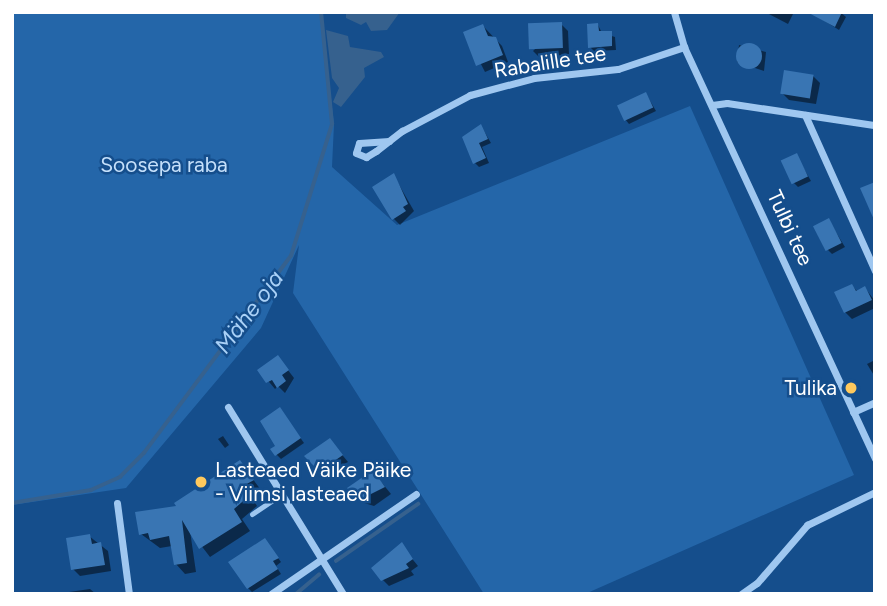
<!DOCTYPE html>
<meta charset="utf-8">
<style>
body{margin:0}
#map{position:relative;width:887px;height:606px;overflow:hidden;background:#154e8c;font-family:Figtree,sans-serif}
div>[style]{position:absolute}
.green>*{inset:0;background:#2466a9}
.water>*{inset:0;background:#36618e}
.shadow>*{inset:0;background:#0007}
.stream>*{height:3.5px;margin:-1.75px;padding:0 1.75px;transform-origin:1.75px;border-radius:1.75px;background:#36618e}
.building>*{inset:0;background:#3975b3;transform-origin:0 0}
.round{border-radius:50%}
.lane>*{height:5px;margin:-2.5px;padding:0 2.5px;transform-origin:2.5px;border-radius:2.5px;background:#9fc7f0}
.street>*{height:7px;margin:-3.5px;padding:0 3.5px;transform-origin:3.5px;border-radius:3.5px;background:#9fc7f0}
.dots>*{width:19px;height:19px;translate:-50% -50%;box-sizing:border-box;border:4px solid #154e8c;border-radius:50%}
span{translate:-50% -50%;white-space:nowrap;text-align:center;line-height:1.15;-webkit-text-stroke:5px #154e8c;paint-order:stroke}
.street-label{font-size:21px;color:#fff}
.park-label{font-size:21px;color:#c5e0fb}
.poi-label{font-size:21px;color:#fff}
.right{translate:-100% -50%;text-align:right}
.left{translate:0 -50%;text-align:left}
.water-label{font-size:23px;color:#aad1f7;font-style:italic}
.frame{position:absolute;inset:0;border:14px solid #fff;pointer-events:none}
</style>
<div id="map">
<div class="green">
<div style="clip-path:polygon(12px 12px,321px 12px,334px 124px,332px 167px,397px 225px,690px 106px,854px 475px,585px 594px,484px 594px,293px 293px,299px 245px,261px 328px,126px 488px,12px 505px)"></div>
</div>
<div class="water">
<div style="clip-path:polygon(346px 12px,400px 12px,387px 30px,371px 31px,366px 22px,361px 25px,346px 18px)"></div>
<div style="clip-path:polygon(326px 30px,348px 36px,350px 47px,381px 52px,384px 57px,364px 68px,365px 77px,341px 107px,333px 102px,339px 88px,332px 78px)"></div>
</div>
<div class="shadow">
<div style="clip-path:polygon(765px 12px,794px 12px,788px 24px)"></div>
<div style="clip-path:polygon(840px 12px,846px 17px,839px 30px,820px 18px)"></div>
<div style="clip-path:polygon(561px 24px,568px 31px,569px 54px,540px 58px,533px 51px)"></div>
<div style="clip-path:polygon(598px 25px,602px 33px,615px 37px,616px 50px,594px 51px,590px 47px)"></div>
<div style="clip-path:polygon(483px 26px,502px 46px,508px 62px,485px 72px,465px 33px)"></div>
<div style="clip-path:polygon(739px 45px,766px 52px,764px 71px,737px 62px)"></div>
<div style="clip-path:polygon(813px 76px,820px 83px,816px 104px,789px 100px,782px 93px)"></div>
<div style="clip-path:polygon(646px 94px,656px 111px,629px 124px,625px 119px)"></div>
<div style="clip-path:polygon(481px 126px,491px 143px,482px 147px,489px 163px,479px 167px,475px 163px)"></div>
<div style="clip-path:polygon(796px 155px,811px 181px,798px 187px,794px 183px)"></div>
<div style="clip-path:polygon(394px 176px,414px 211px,400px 225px,394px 219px)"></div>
<div style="clip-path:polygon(829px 221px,845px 247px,832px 254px,828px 250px)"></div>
<div style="clip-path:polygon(852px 286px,858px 292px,865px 288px,875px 301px,875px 308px,852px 319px,845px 312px)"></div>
<div style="clip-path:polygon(278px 357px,294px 378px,285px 393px,278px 386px,275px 389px,259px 370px)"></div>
<div style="clip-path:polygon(875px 360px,875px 377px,867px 364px)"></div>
<div style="clip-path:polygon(280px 409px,304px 443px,281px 459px,276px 454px)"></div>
<div style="clip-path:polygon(223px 436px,229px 445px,225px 448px,218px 439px)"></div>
<div style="clip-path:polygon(330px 440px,348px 462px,324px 474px,307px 457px)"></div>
<div style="clip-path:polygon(240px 462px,261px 490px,251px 496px,257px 506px,242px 519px,250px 531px,210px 557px,190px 531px,196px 572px,185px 574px,176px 564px,172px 546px,160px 548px,141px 534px)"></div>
<div style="clip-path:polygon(373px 472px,391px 494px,374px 506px,361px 502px,349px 489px)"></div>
<div style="clip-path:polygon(89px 536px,108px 551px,111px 571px,80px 576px,73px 569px)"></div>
<div style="clip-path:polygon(268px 544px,281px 562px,276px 566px,281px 574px,252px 592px,248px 588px)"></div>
<div style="clip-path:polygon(401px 545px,418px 566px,411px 571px,414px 575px,389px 586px,382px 579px)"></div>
<div style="clip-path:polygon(90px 589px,96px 594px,70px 594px,69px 592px)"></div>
</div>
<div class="stream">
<div style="left:12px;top:503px;width:80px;rotate:-9.3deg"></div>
<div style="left:91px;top:490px;width:32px;rotate:-24deg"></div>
<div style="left:120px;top:477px;width:34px;rotate:-45deg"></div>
<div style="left:144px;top:453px;width:246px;rotate:-53.3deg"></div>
<div style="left:291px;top:256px;width:138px;rotate:-72.7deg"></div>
<div style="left:332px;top:124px;width:113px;rotate:-95.6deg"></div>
<div style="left:336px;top:561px;width:100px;rotate:-34.8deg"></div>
<div style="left:296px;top:594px;width:30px;rotate:-40deg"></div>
</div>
<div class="building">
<div style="clip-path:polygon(807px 12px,842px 12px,835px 27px)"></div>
<div style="left:562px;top:22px;width:26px;height:34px;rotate:88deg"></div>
<div style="clip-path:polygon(598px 23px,599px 31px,612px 31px,612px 46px,588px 48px,587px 24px)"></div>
<div style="clip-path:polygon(483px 24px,488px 36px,496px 37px,503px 55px,476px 66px,463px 32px)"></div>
<div class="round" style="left:736px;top:43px;width:26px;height:26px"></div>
<div style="left:784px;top:70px;width:30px;height:24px;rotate:9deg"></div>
<div style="left:646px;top:92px;width:17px;height:32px;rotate:65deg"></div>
<div style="clip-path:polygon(481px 124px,488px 139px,479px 143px,486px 158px,473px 164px,462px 137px)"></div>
<div style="left:797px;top:153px;width:26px;height:18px;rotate:65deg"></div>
<div style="clip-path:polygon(394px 173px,408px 204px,403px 207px,406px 211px,392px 220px,372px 187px)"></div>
<div style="clip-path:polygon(875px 182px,875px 222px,860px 188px)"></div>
<div style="left:829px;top:218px;width:28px;height:18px;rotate:63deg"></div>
<div style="clip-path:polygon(852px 284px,856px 291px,865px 286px,872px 300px,844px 313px,834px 292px)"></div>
<div style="clip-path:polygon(278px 355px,289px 370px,282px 375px,286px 381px,277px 388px,272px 380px,266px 383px,257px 370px)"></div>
<div style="clip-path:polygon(280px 407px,301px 438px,275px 456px,270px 449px,275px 446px,260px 421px)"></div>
<div style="clip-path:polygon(330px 438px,343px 455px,324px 468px,322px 464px,316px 468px,304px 456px)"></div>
<div style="clip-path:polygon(240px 460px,254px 480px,243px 486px,249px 496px,234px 509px,242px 522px,199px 549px,182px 520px,187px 563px,174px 565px,169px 536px,150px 540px,148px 533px,139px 535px,135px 512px,176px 506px,174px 503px)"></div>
<div style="clip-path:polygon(373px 470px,385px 487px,359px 500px,347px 488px)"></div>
<div style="clip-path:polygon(90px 534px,92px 544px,101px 542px,105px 565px,71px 570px,66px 538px)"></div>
<div style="clip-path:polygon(265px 538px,279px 558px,273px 561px,278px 569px,247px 589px,228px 562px)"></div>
<div style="clip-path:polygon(402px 542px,413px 559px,406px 564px,409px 568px,381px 581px,371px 568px)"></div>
</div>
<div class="lane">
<div style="left:252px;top:514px;width:36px;rotate:-34deg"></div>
</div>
<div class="street">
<div style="left:674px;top:12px;width:36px;rotate:74deg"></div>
<div style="left:684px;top:47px;width:454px;rotate:65.1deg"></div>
<div style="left:712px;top:105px;width:15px;rotate:-8deg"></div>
<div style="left:727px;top:103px;width:150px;rotate:8.5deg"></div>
<div style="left:805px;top:115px;width:171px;rotate:65.8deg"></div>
<div style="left:389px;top:141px;width:30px;rotate:176deg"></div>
<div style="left:359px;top:143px;width:10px;rotate:107deg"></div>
<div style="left:356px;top:153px;width:11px;rotate:22deg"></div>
<div style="left:366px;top:157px;width:12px;rotate:-31deg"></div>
<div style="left:376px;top:151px;width:33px;rotate:-38deg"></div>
<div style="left:402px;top:131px;width:77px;rotate:-27.9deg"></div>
<div style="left:470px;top:95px;width:66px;rotate:-14.9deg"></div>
<div style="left:534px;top:78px;width:84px;rotate:-6.1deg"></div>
<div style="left:618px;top:69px;width:70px;rotate:-18.4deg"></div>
<div style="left:228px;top:407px;width:220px;rotate:58.4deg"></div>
<div style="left:853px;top:412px;width:24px;rotate:-24deg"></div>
<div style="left:117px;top:503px;width:92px;rotate:82.5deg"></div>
<div style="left:271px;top:594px;width:176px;rotate:-34.6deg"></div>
<div style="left:741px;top:594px;width:19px;rotate:-35deg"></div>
<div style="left:757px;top:583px;width:77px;rotate:-49.2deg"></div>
<div style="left:807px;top:525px;width:76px;rotate:-25.9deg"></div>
</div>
<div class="dots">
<div style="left:851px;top:388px;background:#ffc95d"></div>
<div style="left:201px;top:482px;background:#ffc95d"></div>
</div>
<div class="street-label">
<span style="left:550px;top:62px;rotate:-9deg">Rabalille tee</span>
<span style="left:790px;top:228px;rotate:65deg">Tulbi tee</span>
</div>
<div class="park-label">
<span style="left:164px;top:165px">Soosepa raba</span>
</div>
<div class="poi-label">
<span class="right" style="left:837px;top:388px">Tulika</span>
<span class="left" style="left:215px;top:482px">Lasteaed Väike Päike<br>- Viimsi lasteaed</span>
</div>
<div class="water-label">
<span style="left:249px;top:312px;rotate:-53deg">Mähe oja</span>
</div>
<div class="frame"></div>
</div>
